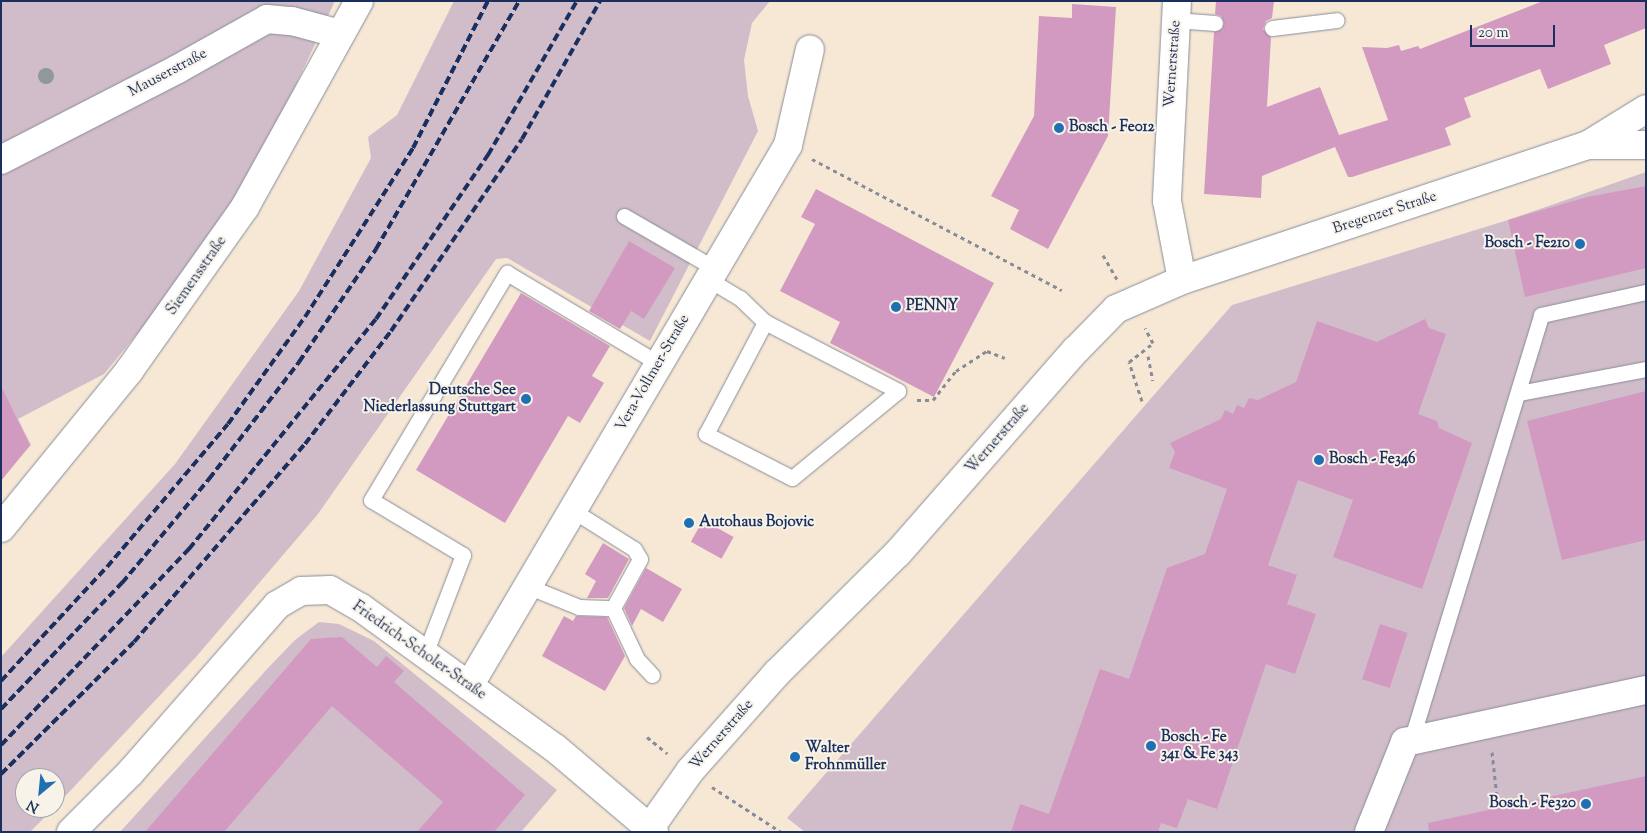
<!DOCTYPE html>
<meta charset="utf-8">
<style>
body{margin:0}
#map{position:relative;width:1647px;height:833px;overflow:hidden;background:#f6e8d5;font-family:"Sorts Mill Goudy",serif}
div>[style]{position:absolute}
.industrial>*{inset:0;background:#d1bdc9}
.building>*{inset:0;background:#d29ac1;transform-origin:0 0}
.path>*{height:3px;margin-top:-1.5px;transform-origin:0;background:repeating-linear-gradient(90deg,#888c9a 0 4px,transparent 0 8px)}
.roads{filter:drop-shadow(0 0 1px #888c9a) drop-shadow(0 0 1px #888c9a)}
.lane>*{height:15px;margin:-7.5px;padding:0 7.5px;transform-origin:7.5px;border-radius:7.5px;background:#fff}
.street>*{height:28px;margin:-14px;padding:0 14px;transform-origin:14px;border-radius:14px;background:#fff}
.secondary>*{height:28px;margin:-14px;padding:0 14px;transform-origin:14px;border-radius:14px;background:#fff}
.rail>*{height:4px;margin-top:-2px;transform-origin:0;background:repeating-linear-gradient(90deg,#1b2f5e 0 8px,transparent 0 12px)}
.trees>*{width:16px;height:16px;margin:-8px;border-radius:50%;background:#8f999a}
.dots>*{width:14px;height:14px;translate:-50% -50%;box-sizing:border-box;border:2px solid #f7f3e8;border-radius:50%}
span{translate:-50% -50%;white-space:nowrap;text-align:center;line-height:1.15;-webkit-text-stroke:4px #f7f3e8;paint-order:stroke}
.street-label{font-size:15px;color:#1b2f5e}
.poi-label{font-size:15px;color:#1b2f5e;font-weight:700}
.left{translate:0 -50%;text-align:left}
.right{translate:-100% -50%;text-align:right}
.frame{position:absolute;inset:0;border:2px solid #1b2f5e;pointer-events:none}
.north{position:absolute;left:15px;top:768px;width:50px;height:50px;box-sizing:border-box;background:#f7f3e8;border:1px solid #9fa5b1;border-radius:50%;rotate:208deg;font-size:14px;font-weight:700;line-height:20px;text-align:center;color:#1b2f5e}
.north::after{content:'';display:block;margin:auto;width:18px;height:22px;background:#1f6fb2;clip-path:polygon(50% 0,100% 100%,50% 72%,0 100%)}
.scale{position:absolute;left:1470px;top:25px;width:85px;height:22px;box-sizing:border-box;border:2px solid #1b2f5e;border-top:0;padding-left:6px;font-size:15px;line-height:18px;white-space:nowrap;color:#1b2f5e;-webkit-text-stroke:4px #f7f3e8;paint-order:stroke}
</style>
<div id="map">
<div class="industrial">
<div style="clip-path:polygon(1px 1px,335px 1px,279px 121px,236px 200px,179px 283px,104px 374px,18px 419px,31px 445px,1px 480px)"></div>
<div style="clip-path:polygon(454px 1px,770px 1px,752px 23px,744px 60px,748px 96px,758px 131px,650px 341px,507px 258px,496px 259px,318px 514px,196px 657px,55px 807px,55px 778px,25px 778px,25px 808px,54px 808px,30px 832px,1px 832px,1px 657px,175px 464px,299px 291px,371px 158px,368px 137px,397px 115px)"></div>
<div style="clip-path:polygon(1646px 172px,1646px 832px,805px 832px,787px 818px,1232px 305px,1508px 220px)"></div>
<div style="clip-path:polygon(319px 622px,339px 624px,374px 641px,557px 790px,521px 832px,120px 832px,268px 668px,295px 640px)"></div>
</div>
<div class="building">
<div style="clip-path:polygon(1216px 1px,1274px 1px,1272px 18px,1266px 21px,1263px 29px,1271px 37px,1267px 107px,1320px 87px,1339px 135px,1388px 120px,1362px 47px,1387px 48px,1399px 45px,1401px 51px,1418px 46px,1420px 49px,1543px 1px,1646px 1px,1646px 28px,1604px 45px,1611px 64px,1548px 89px,1540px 69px,1464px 98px,1471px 117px,1445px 128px,1451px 145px,1352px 177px,1348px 177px,1335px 147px,1262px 176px,1261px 198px,1204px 194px,1214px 32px,1222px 29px,1224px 23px,1221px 16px,1215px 14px)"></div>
<div style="clip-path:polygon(1072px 4px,1116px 7px,1108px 136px,1048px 249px,1010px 229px,1019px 210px,991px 196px,1034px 116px,1039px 16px,1072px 18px)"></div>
<div style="clip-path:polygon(1646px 186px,1646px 268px,1525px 297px,1508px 220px,1587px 197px)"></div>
<div style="clip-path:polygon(816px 189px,994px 283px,934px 397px,830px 343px,840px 322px,780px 291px,815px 224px,801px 217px)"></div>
<div style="clip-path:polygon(629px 241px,675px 268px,644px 319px,631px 311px,620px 329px,589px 311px)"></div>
<div style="clip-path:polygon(521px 293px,610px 346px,592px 376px,604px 383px,580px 423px,568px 416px,505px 523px,416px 470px)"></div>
<div style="clip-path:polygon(1425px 319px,1429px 328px,1446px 334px,1418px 414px,1437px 421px,1439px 428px,1472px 443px,1422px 589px,1333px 557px,1353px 500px,1298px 480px,1268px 565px,1297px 575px,1287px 604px,1316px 614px,1295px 674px,1266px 664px,1217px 809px,1188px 799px,1177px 828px,1161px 823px,1158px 832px,1011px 832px,1020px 804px,1049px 814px,1100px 669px,1129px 679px,1167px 568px,1205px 554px,1227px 489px,1169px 468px,1175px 452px,1170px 443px,1221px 419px,1225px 410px,1233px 414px,1237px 405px,1244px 408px,1249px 398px,1258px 400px,1296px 382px,1317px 321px,1377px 342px)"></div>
<div style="clip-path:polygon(1px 386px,30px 445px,1px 481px)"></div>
<div style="clip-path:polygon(1646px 391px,1646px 540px,1562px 560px,1527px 421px)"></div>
<div style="left:703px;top:520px;width:35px;height:25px;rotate:29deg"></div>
<div style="clip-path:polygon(603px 543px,629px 559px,608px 598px,587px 598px,596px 581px,585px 574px)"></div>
<div style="clip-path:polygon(646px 568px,682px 589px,663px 622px,641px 609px,632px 626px,624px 608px)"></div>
<div style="clip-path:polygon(564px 616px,573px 621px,576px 616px,607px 617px,625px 656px,605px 691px,542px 656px)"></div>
<div style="left:1380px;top:624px;width:29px;height:58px;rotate:18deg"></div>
<div style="clip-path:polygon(342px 637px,377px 667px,386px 656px,404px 671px,394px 682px,525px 795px,494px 832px,417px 832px,443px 802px,332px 706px,224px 832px,145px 832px,311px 639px)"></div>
<div style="clip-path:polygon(1646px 776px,1646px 832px,1429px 832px,1428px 823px)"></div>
</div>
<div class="path">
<div style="left:812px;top:159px;width:282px;rotate:27.7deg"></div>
<div style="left:1103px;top:255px;width:28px;rotate:60deg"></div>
<div style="left:1148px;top:356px;width:25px;rotate:79deg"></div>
<div style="left:917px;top:400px;width:16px"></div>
<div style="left:933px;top:400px;width:37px;rotate:-52deg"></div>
<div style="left:956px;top:371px;width:37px;rotate:-33deg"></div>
<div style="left:987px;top:351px;width:19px;rotate:21deg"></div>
<div style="left:1142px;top:401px;width:41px;rotate:-108.4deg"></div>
<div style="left:1129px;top:362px;width:31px;rotate:-38deg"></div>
<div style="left:1153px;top:343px;width:17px;rotate:-118deg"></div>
<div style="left:647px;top:737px;width:26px;rotate:39deg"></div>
<div style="left:1492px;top:752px;width:54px;rotate:83.7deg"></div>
<div style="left:712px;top:787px;width:82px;rotate:33.1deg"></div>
</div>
<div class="roads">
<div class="lane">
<div style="left:1175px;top:20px;width:40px;rotate:4.3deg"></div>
<div style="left:1272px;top:28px;width:65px;rotate:-7deg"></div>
<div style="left:624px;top:216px;width:104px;rotate:30deg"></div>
<div style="left:708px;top:279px;width:37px;rotate:31deg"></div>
<div style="left:740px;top:298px;width:35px;rotate:44deg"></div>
<div style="left:765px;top:322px;width:150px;rotate:27.4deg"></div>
<div style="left:898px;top:391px;width:137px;rotate:140.6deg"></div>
<div style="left:792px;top:478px;width:97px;rotate:-152.9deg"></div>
<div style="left:706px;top:434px;width:127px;rotate:-62.2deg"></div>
<div style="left:1519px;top:393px;width:129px;rotate:-10.7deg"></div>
<div style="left:527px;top:586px;width:56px;rotate:22deg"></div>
<div style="left:579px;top:607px;width:34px;rotate:2deg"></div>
<div style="left:613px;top:608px;width:56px;rotate:-61.1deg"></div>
<div style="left:640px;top:559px;width:12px;rotate:-121deg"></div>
<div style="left:634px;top:549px;width:73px;rotate:-147.8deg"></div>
<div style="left:613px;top:608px;width:56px;rotate:64.8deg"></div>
<div style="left:637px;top:659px;width:22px;rotate:47deg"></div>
<div style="left:425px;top:654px;width:106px;rotate:-69deg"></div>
<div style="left:463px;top:555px;width:107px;rotate:-149.1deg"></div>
<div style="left:371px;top:500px;width:265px;rotate:-59.1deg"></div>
<div style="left:507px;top:273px;width:176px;rotate:30.8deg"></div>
<div style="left:1411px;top:741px;width:445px;rotate:-73deg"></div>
<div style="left:1541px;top:315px;width:107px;rotate:-12.4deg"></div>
</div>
<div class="street">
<div style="left:1177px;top:1px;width:200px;rotate:92.9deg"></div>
<div style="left:1167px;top:201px;width:80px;rotate:79.2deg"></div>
<div style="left:1px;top:160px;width:197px;rotate:-27.2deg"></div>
<div style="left:176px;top:70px;width:104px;rotate:-29.3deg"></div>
<div style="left:267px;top:19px;width:25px;rotate:5deg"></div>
<div style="left:292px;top:21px;width:50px;rotate:15.2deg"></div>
<div style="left:1px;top:528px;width:203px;rotate:-50.8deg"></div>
<div style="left:129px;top:371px;width:201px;rotate:-54.7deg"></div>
<div style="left:245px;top:207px;width:235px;rotate:-61deg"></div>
<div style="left:469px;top:686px;width:628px;rotate:-59.47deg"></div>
<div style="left:788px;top:145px;width:98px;rotate:-77.1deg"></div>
<div style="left:71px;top:832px;width:83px;rotate:-45deg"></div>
<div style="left:130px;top:773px;width:223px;rotate:-48.8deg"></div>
<div style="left:277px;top:605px;width:28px;rotate:-30deg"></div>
<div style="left:301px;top:591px;width:29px;rotate:-2deg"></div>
<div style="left:330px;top:590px;width:34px;rotate:30deg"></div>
<div style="left:360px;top:607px;width:241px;rotate:35.9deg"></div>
<div style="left:555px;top:748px;width:130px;rotate:40.3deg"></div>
<div style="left:1369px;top:832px;width:97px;rotate:-68.2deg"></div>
<div style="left:1405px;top:742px;width:247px;rotate:-12.2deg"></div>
</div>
<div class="secondary">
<div style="left:1588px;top:145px;width:58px"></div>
<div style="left:647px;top:832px;width:75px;rotate:-54.8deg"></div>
<div style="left:690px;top:771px;width:130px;rotate:-48.4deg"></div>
<div style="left:776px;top:674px;width:172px;rotate:-44.8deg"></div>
<div style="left:898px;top:553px;width:270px;rotate:-48.8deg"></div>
<div style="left:1076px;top:350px;width:57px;rotate:-45.7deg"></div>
<div style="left:1116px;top:309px;width:72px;rotate:-23.7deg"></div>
<div style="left:1182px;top:280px;width:428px;rotate:-18.4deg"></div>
<div style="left:1588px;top:145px;width:68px;rotate:-31.8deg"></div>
</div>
</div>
<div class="rail">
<div style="left:1px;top:681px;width:156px;rotate:-47.1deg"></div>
<div style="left:107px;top:567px;width:187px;rotate:-49.8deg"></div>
<div style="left:228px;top:424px;width:132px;rotate:-54.3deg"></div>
<div style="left:305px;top:317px;width:201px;rotate:-57.4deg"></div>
<div style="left:413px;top:148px;width:165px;rotate:-63deg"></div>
<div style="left:1px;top:709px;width:175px;rotate:-46.2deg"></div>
<div style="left:122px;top:583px;width:136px;rotate:-50.1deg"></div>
<div style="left:209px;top:479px;width:148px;rotate:-52.4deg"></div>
<div style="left:299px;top:362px;width:137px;rotate:-55.7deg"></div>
<div style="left:376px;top:249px;width:286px;rotate:-60deg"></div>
<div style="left:1px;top:745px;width:272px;rotate:-46.2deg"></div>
<div style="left:189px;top:549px;width:296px;rotate:-50.9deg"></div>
<div style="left:376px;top:319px;width:199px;rotate:-55.7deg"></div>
<div style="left:488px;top:155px;width:178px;rotate:-60deg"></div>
<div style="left:1px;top:774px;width:187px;rotate:-44.8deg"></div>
<div style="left:134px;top:642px;width:262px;rotate:-49.2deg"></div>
<div style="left:305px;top:444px;width:142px;rotate:-52.7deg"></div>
<div style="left:391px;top:331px;width:232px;rotate:-55.7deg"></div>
<div style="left:522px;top:139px;width:159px;rotate:-60.5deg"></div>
</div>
<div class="trees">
<div style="left:46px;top:76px"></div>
</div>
<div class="dots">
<div style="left:1059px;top:128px;background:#1f6fb2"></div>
<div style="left:1580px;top:244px;background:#1f6fb2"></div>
<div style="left:896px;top:307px;background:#1f6fb2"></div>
<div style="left:526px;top:399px;background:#1f6fb2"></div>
<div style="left:1319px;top:460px;background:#1f6fb2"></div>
<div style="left:689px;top:523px;background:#1f6fb2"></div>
<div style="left:1151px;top:746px;background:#1f6fb2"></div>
<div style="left:795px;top:757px;background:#1f6fb2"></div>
<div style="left:1586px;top:804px;background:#1f6fb2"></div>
</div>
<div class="street-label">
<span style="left:1173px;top:64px;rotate:-86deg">Wernerstraße</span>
<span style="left:168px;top:73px;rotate:-28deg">Mauserstraße</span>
<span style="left:1385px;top:213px;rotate:-18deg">Bregenzer Straße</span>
<span style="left:197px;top:276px;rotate:-55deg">Siemensstraße</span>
<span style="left:653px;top:373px;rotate:-60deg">Vera-Vollmer-Straße</span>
<span style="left:998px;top:439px;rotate:-49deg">Wernerstraße</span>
<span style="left:419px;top:651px;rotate:35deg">Friedrich-Scholer-Straße</span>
<span style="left:722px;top:735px;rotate:-49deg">Wernerstraße</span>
</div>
<div class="poi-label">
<span class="left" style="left:1069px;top:128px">Bosch - Fe012</span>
<span class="right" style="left:1570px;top:244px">Bosch - Fe210</span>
<span class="left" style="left:906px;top:307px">PENNY</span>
<span class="right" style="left:516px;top:399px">Deutsche See<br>Niederlassung Stuttgart</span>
<span class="left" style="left:1329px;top:460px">Bosch - Fe346</span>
<span class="left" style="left:699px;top:523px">Autohaus Bojovic</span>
<span class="left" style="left:1161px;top:746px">Bosch - Fe<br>341 &amp; Fe 343</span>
<span class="left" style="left:805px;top:757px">Walter<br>Frohnmüller</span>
<span class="right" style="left:1576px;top:804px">Bosch - Fe320</span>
</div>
<div class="frame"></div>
<div class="north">N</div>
<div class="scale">20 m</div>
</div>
